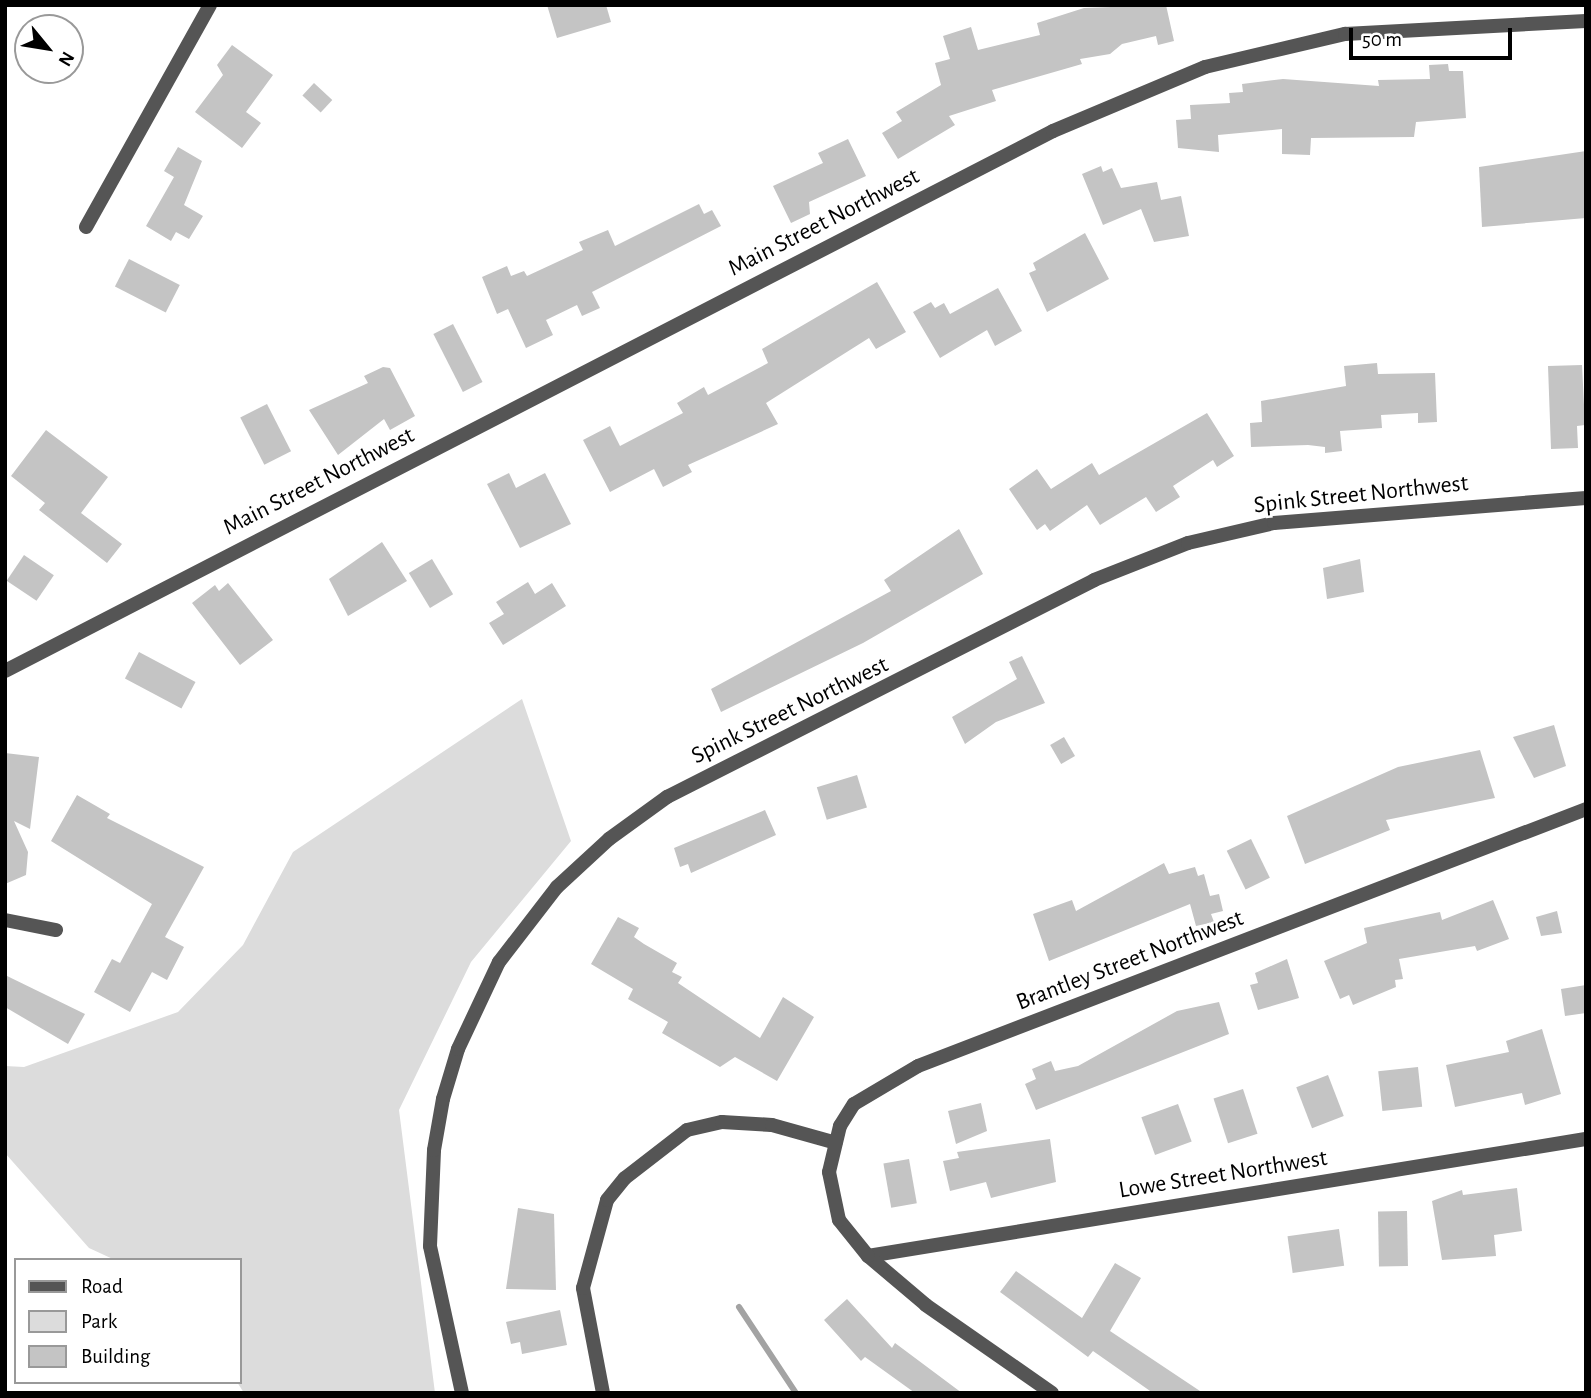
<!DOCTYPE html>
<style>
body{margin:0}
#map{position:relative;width:1591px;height:1398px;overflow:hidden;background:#fff;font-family:"Alegreya Sans",sans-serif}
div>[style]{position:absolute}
.green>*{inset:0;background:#dcdcdc}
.stream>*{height:6px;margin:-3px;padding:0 3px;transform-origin:3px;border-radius:3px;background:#a3a3a3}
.building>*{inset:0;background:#c4c4c4;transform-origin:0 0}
.street>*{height:14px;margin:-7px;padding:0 7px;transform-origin:7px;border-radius:7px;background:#555}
span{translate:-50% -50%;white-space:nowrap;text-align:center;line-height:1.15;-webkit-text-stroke:5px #fff;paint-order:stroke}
.street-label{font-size:24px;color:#000}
.frame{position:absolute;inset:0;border:7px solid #000;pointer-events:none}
.legend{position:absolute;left:14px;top:1258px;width:228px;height:126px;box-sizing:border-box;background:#fff;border:2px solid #999;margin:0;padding:9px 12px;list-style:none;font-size:21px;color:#000}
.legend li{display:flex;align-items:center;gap:14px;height:35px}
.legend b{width:35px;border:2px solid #999}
.north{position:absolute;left:14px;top:14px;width:70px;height:70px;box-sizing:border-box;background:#fff;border:2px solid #999;border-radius:50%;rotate:120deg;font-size:19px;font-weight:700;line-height:28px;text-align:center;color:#000}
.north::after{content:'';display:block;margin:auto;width:24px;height:32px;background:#000;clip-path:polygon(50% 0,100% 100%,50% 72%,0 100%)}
.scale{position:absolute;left:1349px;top:28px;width:163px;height:32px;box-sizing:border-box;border:4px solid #000;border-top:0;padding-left:9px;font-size:21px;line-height:24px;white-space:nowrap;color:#000;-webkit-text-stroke:5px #fff;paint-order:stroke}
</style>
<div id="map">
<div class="green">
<div style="clip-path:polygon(522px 699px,571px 841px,471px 962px,399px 1110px,435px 1393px,244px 1393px,237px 1382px,240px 1260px,115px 1260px,89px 1248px,5px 1153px,5px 1066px,24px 1067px,178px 1012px,243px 945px,293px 852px)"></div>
</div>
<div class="stream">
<div style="left:739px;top:1307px;width:103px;rotate:56.5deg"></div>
</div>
<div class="building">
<div style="clip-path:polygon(547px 5px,606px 5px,611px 22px,557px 38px)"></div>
<div style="clip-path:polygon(1166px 5px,1174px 41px,1158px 45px,1156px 36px,1122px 44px,1110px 54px,1080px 59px,1082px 64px,992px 90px,996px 101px,949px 116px,955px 125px,898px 159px,882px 133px,902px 121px,896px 112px,941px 85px,935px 63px,950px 59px,943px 36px,971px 27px,978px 50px,1040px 35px,1037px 23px,1084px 8px)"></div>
<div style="clip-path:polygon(232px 45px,273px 75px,246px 112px,261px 123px,242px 148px,195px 112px,223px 75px,217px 65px)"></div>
<div style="clip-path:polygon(1448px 64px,1449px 71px,1463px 71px,1466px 118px,1416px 122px,1414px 137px,1311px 138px,1310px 155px,1282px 154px,1282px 129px,1218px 135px,1219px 152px,1178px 148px,1176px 120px,1191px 119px,1190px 105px,1230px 103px,1229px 93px,1243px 92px,1242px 84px,1283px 79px,1379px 86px,1378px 80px,1430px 79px,1429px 65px)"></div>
<div style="left:314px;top:83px;width:25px;height:17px;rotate:43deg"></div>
<div style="clip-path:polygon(848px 139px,866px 176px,809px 202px,810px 214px,791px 223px,773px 186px,823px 163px,818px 153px)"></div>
<div style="clip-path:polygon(178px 147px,202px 161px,184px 205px,203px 216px,189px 239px,176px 232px,171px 241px,146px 226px,174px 177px,164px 171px)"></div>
<div style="clip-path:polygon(1586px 151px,1586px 218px,1482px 227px,1479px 167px)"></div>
<div style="clip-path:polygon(1101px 166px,1103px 172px,1112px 168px,1121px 188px,1157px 182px,1161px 200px,1181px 196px,1189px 236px,1154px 242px,1141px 209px,1103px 225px,1082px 174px)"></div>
<div style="clip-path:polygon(699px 204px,704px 214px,712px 210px,721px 226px,592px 292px,600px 308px,582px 316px,577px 305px,546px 320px,553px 335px,526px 348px,508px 309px,497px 314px,482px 277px,507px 266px,511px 276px,524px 271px,527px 276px,583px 250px,579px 242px,608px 230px,615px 246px)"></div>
<div style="clip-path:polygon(1085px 233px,1109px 279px,1047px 312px,1029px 273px,1036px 270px,1033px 263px)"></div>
<div style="left:129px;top:259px;width:57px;height:31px;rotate:27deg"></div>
<div style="clip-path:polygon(877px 282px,906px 332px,876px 349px,869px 338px,766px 403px,778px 424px,688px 465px,692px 472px,663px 487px,654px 469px,610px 492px,583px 440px,610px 426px,620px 446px,683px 413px,677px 403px,704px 387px,708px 395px,768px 363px,762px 349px)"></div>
<div style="clip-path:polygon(998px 288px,1022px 331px,995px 346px,987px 330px,940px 358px,913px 312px,931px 302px,935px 308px,944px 303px,950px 314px)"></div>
<div style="left:453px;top:324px;width:65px;height:22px;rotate:63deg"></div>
<div style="clip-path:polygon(1377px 363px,1378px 374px,1435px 373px,1437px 422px,1418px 423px,1418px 413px,1381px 415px,1382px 428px,1340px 431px,1342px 451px,1325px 453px,1325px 447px,1308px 445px,1251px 447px,1250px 423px,1262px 422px,1261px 401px,1346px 386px,1344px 366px)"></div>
<div style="clip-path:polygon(1582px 365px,1585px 425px,1577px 426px,1578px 448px,1551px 449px,1548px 366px)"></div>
<div style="clip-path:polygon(383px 367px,390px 368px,415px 416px,390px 430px,384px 419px,338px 455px,309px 410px,368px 383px,364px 376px)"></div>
<div style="left:267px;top:404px;width:53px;height:30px;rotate:63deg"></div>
<div style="clip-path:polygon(1207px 413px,1234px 456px,1217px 467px,1213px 460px,1173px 486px,1180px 497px,1156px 512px,1146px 497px,1100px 525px,1087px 505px,1050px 531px,1045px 524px,1037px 530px,1009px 489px,1037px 469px,1051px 489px,1092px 463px,1099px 475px)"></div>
<div style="clip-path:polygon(46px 430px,108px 477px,81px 513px,122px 544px,107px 563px,39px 510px,45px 503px,11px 476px)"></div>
<div style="clip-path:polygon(509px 473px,516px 488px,545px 473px,571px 524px,520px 548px,487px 484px)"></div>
<div style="clip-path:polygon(959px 529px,983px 574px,863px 643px,721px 712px,711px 689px,891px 591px,884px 580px)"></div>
<div style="clip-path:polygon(382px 542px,407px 581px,348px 616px,329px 579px)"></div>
<div style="left:24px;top:555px;width:36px;height:31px;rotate:34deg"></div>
<div style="left:432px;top:559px;width:41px;height:27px;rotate:59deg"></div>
<div style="clip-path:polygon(1360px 559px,1364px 592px,1327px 599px,1323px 568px)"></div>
<div style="clip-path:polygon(528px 582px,535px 594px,552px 583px,566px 606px,503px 645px,489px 623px,504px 614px,496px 602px)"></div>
<div style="clip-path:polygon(228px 583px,273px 640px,240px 665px,192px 603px,215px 585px,219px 591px)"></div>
<div style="left:139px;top:652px;width:64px;height:30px;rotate:28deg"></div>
<div style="clip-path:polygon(1022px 656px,1045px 703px,996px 722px,965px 744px,952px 717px,1017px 679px,1009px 662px)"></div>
<div style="clip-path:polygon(1554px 725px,1566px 766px,1534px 778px,1513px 737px)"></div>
<div style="left:1064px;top:737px;width:22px;height:16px;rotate:60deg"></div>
<div style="clip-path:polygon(1480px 750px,1495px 798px,1386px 820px,1390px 830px,1305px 864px,1287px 816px,1398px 767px)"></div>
<div style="clip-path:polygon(5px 753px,39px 757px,30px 829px,14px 821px,28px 852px,26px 875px,5px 884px)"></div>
<div style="left:857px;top:775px;width:34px;height:42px;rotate:73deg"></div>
<div style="clip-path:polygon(77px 795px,110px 814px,107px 818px,204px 867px,165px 937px,184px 947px,167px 980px,152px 972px,130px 1012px,94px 992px,112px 959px,120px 963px,152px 904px,51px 841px)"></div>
<div style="clip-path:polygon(765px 810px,776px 835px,691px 873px,688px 864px,680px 867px,674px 848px)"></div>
<div style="left:1251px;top:839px;width:43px;height:27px;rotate:64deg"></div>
<div style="clip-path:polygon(1164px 863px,1169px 874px,1195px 867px,1198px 876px,1204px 874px,1210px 896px,1219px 894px,1223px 911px,1211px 914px,1214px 922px,1196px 926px,1190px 904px,1049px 961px,1033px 914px,1072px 900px,1076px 911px)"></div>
<div style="clip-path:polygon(1493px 900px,1509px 939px,1477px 951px,1475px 946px,1399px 959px,1403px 979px,1395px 980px,1396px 987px,1353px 1005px,1349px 995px,1340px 999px,1324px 961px,1367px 943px,1364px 928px,1440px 912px,1442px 920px)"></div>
<div style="clip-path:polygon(1557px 911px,1562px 933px,1541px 936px,1536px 917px)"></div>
<div style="clip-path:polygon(618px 917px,639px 928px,634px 937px,644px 944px,677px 963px,672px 972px,682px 977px,678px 983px,760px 1038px,783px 997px,814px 1017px,777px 1081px,735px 1057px,720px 1067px,662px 1033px,668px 1022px,628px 999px,633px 989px,591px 964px)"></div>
<div style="clip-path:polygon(1287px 959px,1299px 998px,1258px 1010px,1250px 985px,1258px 983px,1255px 973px)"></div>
<div style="clip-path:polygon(5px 975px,85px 1014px,68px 1044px,5px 1007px)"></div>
<div style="clip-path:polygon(1586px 985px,1586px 1013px,1565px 1016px,1561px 989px)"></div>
<div style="clip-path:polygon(1219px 1002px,1229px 1034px,1036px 1110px,1025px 1084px,1036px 1079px,1032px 1069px,1051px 1061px,1055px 1071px,1078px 1066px,1177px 1011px)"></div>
<div style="clip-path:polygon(1542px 1029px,1561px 1094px,1525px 1105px,1522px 1093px,1455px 1107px,1446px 1065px,1509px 1052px,1506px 1041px)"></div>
<div style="left:1418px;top:1067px;width:40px;height:40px;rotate:84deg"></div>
<div style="left:1328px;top:1075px;width:44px;height:34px;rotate:69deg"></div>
<div style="left:1243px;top:1089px;width:47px;height:31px;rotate:72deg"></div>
<div style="clip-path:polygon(981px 1103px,987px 1131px,956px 1144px,948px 1111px)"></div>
<div style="left:1178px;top:1104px;width:40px;height:39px;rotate:70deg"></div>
<div style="clip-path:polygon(1050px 1139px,1056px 1182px,991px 1198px,986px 1182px,950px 1191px,943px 1161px,959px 1158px,957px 1152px)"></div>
<div style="left:909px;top:1159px;width:45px;height:26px;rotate:80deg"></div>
<div style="clip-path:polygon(1517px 1188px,1522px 1231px,1494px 1235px,1496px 1256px,1442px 1260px,1432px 1201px,1462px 1190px,1463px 1195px)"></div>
<div style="clip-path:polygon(518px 1208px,554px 1214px,556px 1290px,506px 1289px)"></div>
<div style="left:1407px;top:1211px;width:55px;height:29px;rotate:89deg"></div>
<div style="left:1339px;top:1229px;width:37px;height:52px;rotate:82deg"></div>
<div style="clip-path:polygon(1115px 1263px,1141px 1278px,1110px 1331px,1203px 1393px,1153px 1393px,1093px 1351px,1088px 1357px,1000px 1292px,1016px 1271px,1082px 1318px)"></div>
<div style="clip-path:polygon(847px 1299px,892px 1348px,895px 1343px,962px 1393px,915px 1393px,865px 1357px,861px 1361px,824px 1320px)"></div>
<div style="clip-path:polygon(560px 1310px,567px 1345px,522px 1354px,520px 1342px,511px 1344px,506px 1322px)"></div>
</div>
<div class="street">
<div style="left:86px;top:227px;width:254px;rotate:-60.8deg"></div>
<div style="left:5px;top:671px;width:1179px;rotate:-27.26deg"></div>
<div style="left:1053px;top:131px;width:165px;rotate:-22.8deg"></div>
<div style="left:1205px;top:67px;width:144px;rotate:-13.3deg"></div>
<div style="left:1345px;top:34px;width:241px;rotate:-3.1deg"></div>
<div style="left:5px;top:920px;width:52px;rotate:11.1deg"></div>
<div style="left:868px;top:1256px;width:727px;rotate:-9.26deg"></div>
<div style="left:462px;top:1393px;width:150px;rotate:-102.3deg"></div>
<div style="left:430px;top:1246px;width:96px;rotate:-87.6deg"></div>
<div style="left:434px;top:1150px;width:52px;rotate:-80deg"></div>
<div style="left:443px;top:1099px;width:52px;rotate:-73.3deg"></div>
<div style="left:458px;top:1049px;width:96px;rotate:-64.8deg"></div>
<div style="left:499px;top:962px;width:95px;rotate:-52.3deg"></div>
<div style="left:557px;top:887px;width:71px;rotate:-42.7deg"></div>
<div style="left:609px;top:839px;width:72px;rotate:-35.9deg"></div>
<div style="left:667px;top:797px;width:479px;rotate:-26.9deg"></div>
<div style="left:1094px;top:580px;width:101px;rotate:-21.5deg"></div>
<div style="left:1188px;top:543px;width:88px;rotate:-13.1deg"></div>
<div style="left:1274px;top:523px;width:313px;rotate:-4.6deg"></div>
<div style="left:603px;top:1393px;width:107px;rotate:-100.8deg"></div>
<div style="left:583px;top:1288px;width:91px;rotate:-74.7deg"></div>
<div style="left:607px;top:1200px;width:28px;rotate:-51deg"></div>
<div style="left:625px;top:1178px;width:78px;rotate:-37.7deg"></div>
<div style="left:687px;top:1130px;width:36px;rotate:-13deg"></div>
<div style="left:722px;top:1122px;width:50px;rotate:3.4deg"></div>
<div style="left:772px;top:1125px;width:66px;rotate:15.7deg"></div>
<div style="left:1052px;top:1393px;width:154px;rotate:-145.1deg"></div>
<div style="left:926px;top:1305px;width:76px;rotate:-139.8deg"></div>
<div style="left:868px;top:1256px;width:46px;rotate:-128.9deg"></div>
<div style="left:839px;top:1220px;width:49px;rotate:-101.8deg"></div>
<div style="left:829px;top:1172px;width:47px;rotate:-76.6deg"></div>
<div style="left:840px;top:1126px;width:26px;rotate:-58deg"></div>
<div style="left:854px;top:1104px;width:74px;rotate:-30.7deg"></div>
<div style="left:918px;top:1066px;width:716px;rotate:-21.04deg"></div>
</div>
<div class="street-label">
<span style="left:824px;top:223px;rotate:-27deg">Main Street Northwest</span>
<span style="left:319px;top:482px;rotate:-27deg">Main Street Northwest</span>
<span style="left:1361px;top:495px;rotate:-6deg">Spink Street Northwest</span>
<span style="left:790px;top:711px;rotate:-26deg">Spink Street Northwest</span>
<span style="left:1130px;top:961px;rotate:-21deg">Brantley Street Northwest</span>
<span style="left:1223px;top:1175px;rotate:-9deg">Lowe Street Northwest</span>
</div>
<div class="frame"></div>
<ul class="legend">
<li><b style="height:9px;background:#555"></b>Road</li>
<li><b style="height:19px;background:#dcdcdc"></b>Park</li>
<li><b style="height:19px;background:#c4c4c4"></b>Building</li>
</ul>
<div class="north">N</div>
<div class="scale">50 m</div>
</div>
